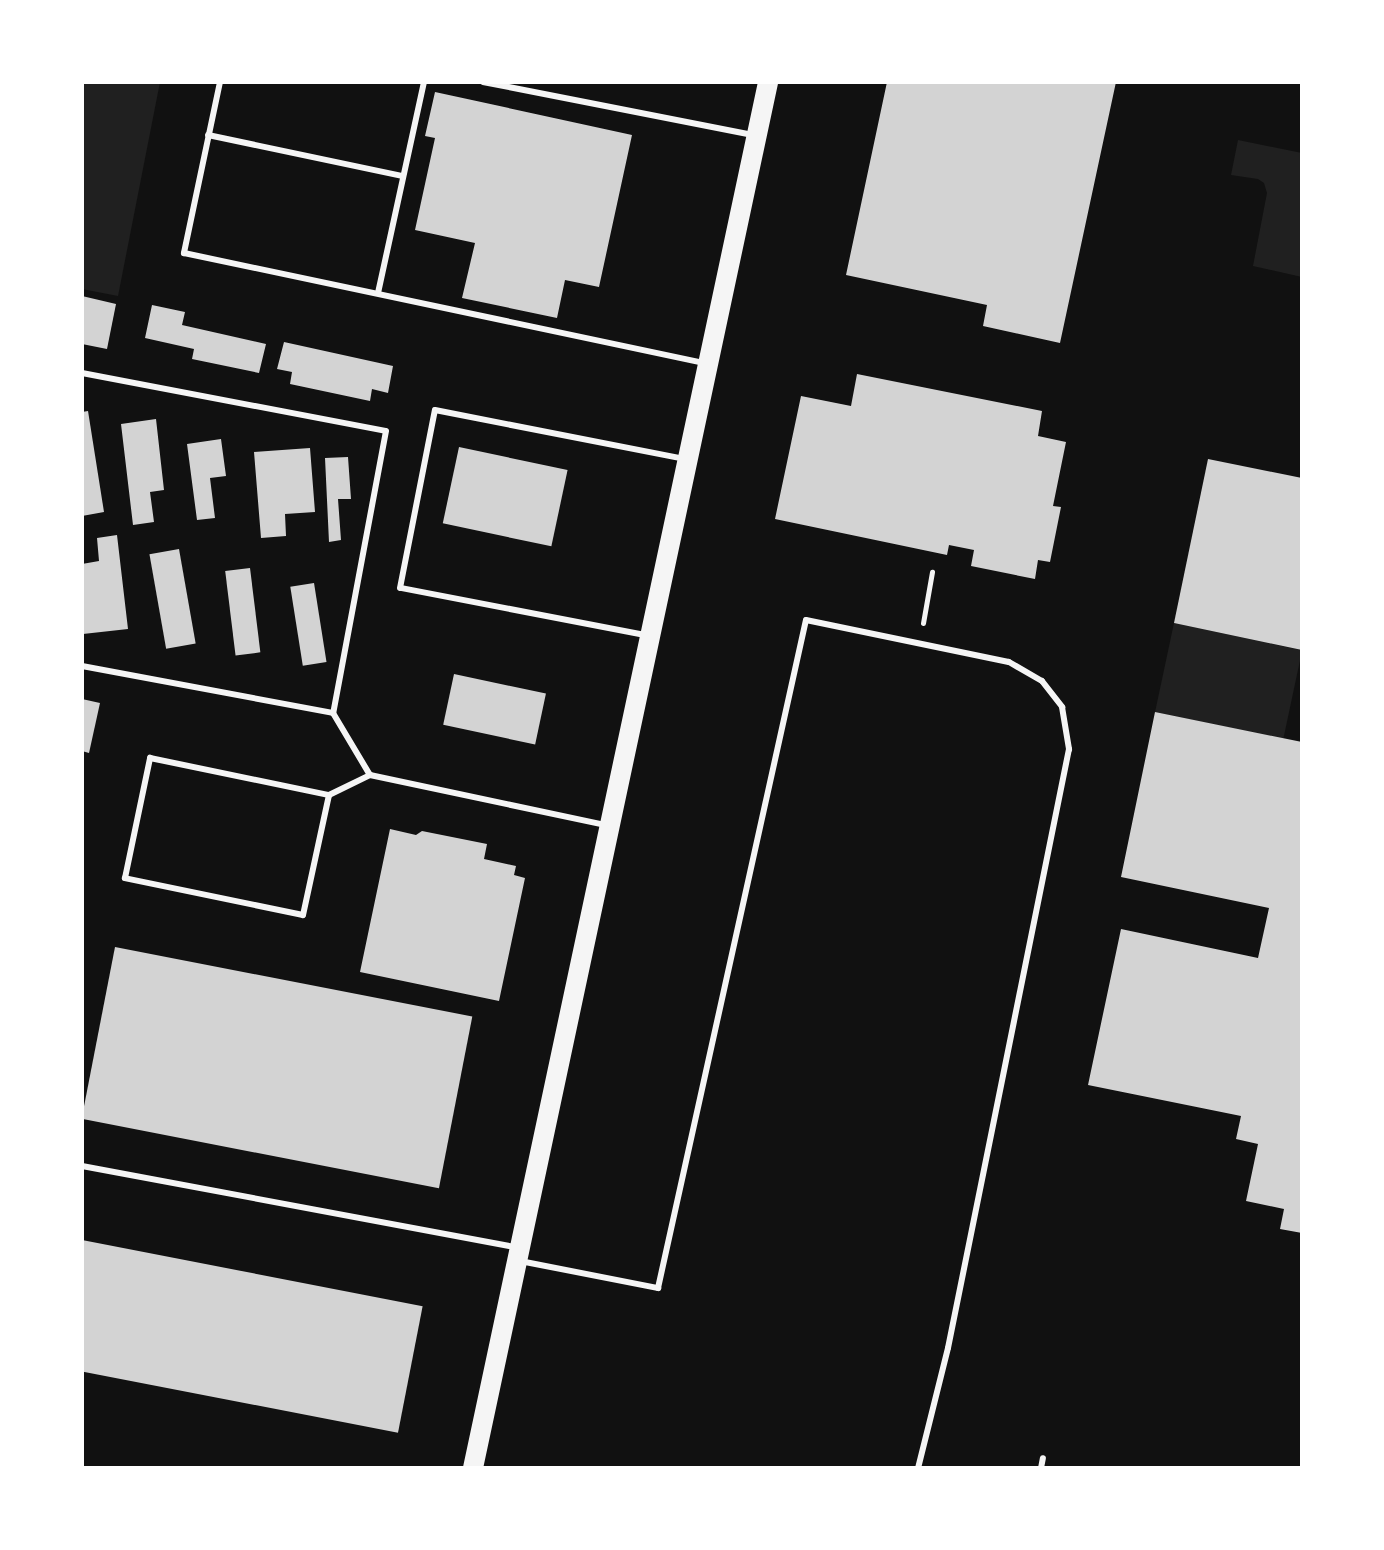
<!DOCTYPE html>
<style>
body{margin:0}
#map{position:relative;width:1384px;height:1550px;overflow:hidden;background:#111;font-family:Commissioner,sans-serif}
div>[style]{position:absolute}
.green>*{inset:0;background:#202020;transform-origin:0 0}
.building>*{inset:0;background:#d3d3d3;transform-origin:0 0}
.path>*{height:5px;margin:-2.5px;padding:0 2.5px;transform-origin:2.5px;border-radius:2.5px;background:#f5f5f5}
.service>*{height:6px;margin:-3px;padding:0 3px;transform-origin:3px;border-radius:3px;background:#f5f5f5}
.primary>*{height:20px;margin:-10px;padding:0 10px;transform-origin:10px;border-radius:10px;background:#f5f5f5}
span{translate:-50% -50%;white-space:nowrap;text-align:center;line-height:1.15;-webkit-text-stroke:7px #fff;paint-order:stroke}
.frame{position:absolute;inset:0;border:84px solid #fff;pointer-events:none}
</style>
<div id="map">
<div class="green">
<div style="clip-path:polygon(82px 82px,160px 82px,118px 296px,82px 289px)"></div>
<div style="clip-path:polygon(1238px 140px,1302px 153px,1302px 277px,1253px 266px,1267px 193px,1264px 183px,1258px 179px,1231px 175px)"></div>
<div style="left:1174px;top:623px;width:131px;height:91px;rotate:12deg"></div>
</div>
<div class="building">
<div style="clip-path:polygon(887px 82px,1116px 82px,1060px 343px,983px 326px,987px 305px,846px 275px)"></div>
<div style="clip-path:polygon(435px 92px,632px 135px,599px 287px,565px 280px,557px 318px,462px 298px,475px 243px,415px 230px,435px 138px,425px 136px)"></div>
<div style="clip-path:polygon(82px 296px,116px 304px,107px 349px,82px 344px)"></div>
<div style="clip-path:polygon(152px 305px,185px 312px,182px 325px,266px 344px,259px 373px,192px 359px,194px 349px,145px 338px)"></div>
<div style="clip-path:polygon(284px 342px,393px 366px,388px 393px,372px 389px,370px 401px,290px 384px,292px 372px,277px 369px)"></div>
<div style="clip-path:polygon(857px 374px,1042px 411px,1038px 436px,1066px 442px,1053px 506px,1061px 507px,1050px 562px,1038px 560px,1035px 579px,971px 566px,974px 550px,949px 545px,947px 555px,775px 519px,801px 396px,851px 406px)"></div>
<div style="clip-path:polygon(88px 411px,104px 512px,82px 516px,82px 412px)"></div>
<div style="clip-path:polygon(156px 419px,164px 490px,150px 492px,154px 522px,133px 525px,121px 424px)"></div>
<div style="clip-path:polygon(221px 439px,226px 476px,210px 478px,215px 518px,197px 520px,187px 444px)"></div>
<div style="left:459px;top:447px;width:111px;height:78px;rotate:12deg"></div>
<div style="clip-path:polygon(310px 448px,315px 512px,285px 514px,286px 536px,261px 538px,254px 452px)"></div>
<div style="clip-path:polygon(348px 457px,351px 499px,338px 499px,341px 540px,329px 542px,325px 458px)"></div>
<div style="clip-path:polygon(1208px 459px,1302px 478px,1302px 650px,1174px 623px)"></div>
<div style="clip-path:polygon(117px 535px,128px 629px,83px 634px,82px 564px,99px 561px,97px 538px)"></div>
<div style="left:179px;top:549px;width:96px;height:30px;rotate:80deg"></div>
<div style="left:250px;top:568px;width:85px;height:25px;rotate:83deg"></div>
<div style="left:314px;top:583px;width:80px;height:24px;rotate:81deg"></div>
<div style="left:454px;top:674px;width:94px;height:52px;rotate:12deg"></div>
<div style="clip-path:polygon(82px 699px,100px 703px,89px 753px,82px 751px)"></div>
<div style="clip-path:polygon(1155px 712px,1302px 742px,1302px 1233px,1280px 1229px,1284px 1209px,1246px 1201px,1258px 1144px,1236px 1139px,1241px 1116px,1088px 1085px,1121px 929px,1258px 958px,1269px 908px,1121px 877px)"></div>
<div style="clip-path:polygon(390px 829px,416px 835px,422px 831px,487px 844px,484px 859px,516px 866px,514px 875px,525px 878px,499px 1001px,360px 972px)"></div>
<div style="left:115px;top:947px;width:364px;height:175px;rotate:11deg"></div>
<div style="left:82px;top:1240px;width:347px;height:129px;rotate:11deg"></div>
</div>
<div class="path">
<div style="left:923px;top:623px;width:52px;rotate:-80deg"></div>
</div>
<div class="service">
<div style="left:220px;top:82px;width:175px;rotate:101.9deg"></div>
<div style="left:184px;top:253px;width:532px;rotate:11.94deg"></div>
<div style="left:483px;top:82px;width:275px;rotate:11.1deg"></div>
<div style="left:208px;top:135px;width:198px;rotate:11.9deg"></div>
<div style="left:378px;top:293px;width:216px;rotate:-77.7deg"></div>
<div style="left:82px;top:373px;width:309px;rotate:10.8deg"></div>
<div style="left:386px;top:431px;width:287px;rotate:100.6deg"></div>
<div style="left:333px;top:713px;width:72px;rotate:59.2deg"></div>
<div style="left:645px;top:635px;width:249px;rotate:-169.1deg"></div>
<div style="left:400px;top:588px;width:181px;rotate:-78.9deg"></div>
<div style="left:435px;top:410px;width:254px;rotate:11.1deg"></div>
<div style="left:82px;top:666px;width:255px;rotate:10.6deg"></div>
<div style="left:150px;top:758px;width:183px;rotate:11.7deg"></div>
<div style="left:329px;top:795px;width:123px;rotate:102.2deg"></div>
<div style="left:303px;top:915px;width:182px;rotate:-168.3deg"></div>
<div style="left:125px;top:878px;width:123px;rotate:-78.2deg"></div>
<div style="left:329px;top:795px;width:46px;rotate:-26deg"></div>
<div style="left:370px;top:775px;width:240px;rotate:12deg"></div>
<div style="left:82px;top:1166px;width:441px;rotate:10.6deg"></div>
<div style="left:520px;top:1261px;width:141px;rotate:11.1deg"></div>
<div style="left:658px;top:1288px;width:684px;rotate:-77.51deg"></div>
<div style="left:806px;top:620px;width:207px;rotate:11.7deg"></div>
<div style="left:1009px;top:662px;width:38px;rotate:30deg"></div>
<div style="left:1042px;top:681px;width:33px;rotate:52deg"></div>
<div style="left:1062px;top:707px;width:43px;rotate:80.5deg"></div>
<div style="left:1069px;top:749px;width:611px;rotate:101.42deg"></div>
<div style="left:948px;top:1348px;width:124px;rotate:104deg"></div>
<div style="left:1041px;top:1468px;width:10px;rotate:-79deg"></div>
</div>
<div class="primary">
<div style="left:473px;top:1468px;width:1417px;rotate:-77.98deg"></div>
</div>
<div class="frame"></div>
</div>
